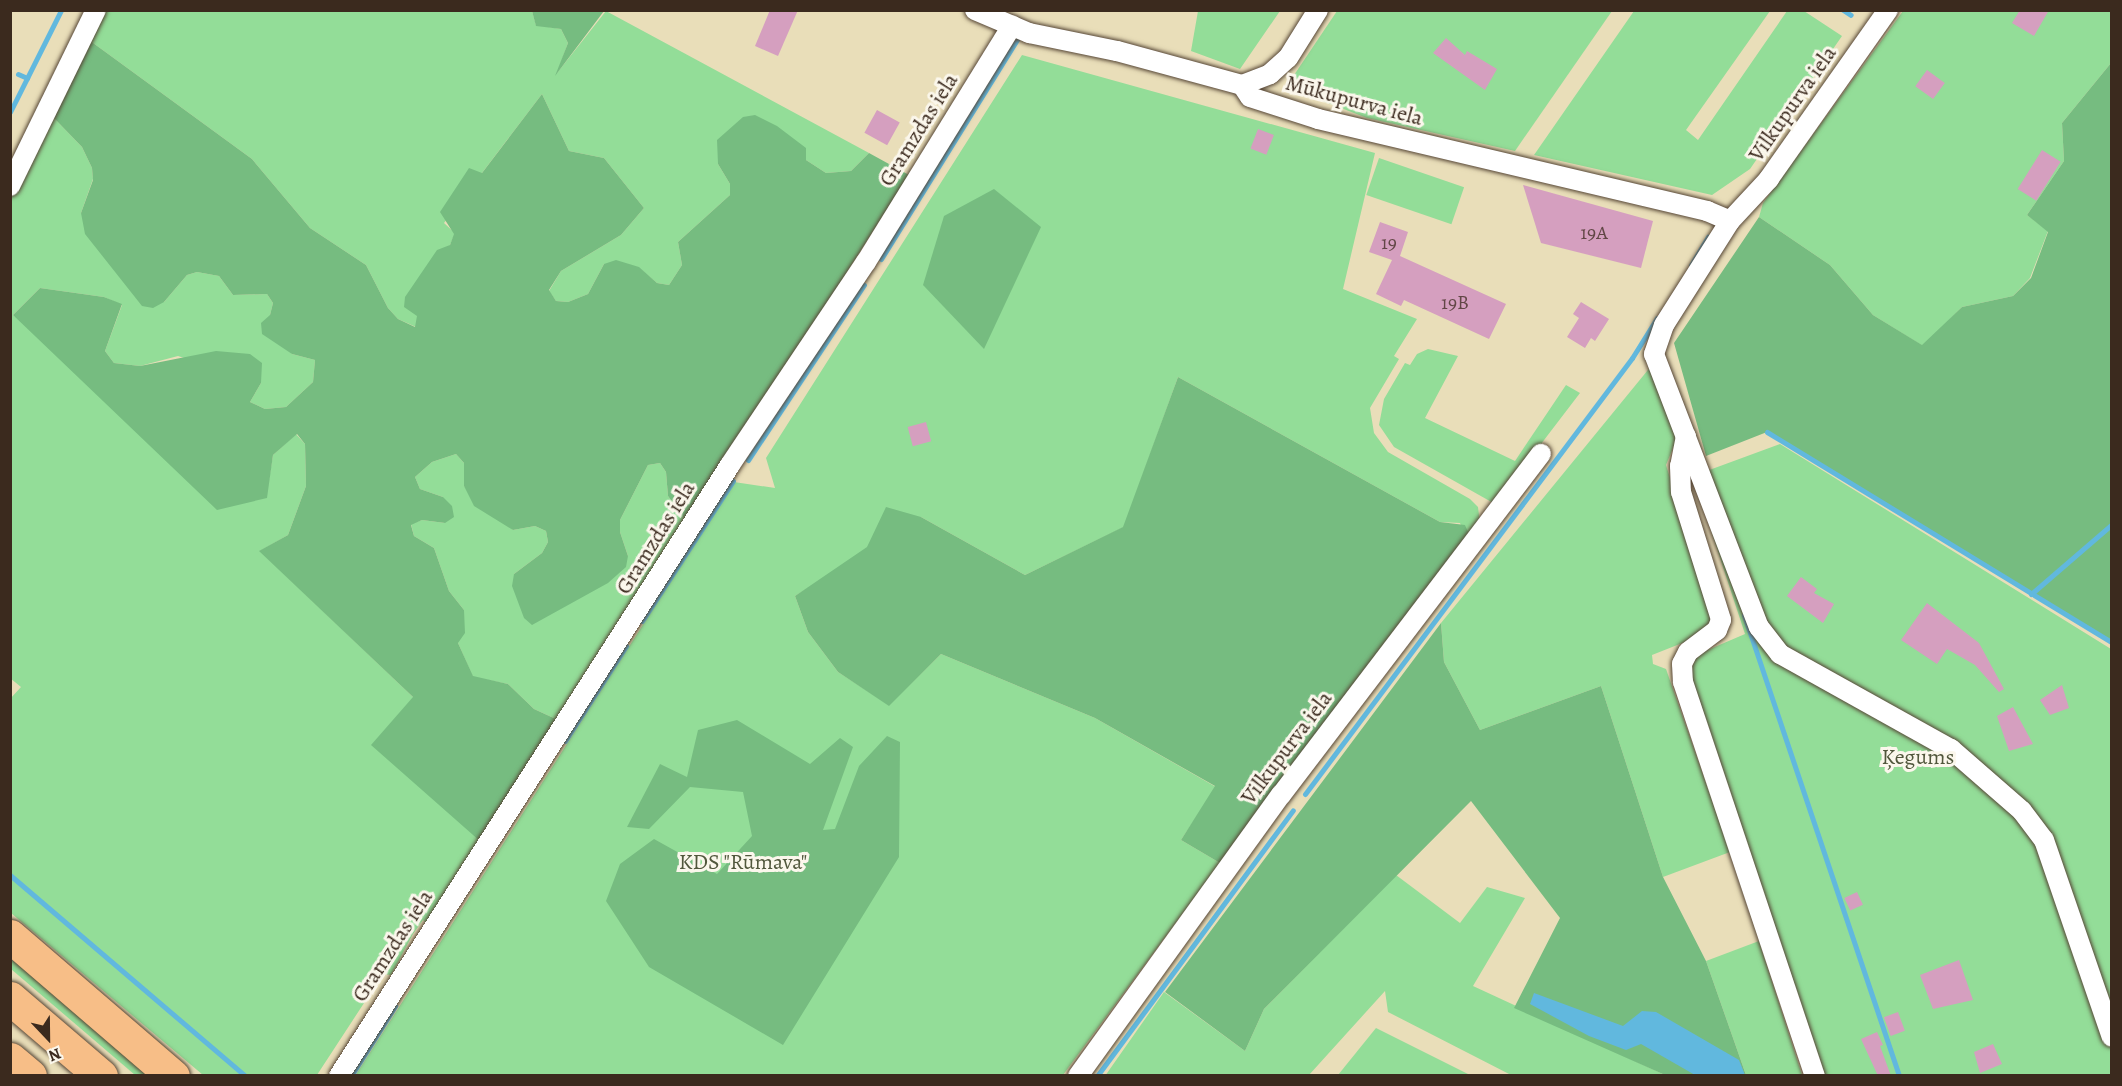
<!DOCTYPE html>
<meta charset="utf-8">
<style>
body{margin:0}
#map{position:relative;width:2122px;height:1086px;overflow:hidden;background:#e9deb9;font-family:Alegreya,serif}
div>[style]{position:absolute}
.green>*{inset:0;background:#93dd98;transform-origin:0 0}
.forest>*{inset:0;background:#76bc80}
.water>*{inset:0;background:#61b8de}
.stream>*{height:5px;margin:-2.5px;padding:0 2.5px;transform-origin:2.5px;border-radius:2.5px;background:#61b8de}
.building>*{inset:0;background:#d59fbf;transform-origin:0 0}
.roads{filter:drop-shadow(0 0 2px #554535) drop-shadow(0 0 2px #554535)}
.street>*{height:20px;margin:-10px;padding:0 10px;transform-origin:10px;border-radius:10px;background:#fff}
.highway>*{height:33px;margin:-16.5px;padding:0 16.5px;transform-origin:16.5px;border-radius:16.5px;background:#f7be87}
span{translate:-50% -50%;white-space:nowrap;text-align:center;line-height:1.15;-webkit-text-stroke:6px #fbf7ec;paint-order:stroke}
.number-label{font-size:20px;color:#624746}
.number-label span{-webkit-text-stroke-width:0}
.street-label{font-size:22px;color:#3b2a1e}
.park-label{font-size:22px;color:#51573c}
.frame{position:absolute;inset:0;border:12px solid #3b2a1e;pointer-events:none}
.north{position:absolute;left:18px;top:1008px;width:60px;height:60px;-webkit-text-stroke:4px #fbf7ec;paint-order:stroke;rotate:158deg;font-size:16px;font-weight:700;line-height:24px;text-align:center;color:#3b2a1e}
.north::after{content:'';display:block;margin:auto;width:21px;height:27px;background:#3b2a1e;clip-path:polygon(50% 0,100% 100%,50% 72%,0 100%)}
</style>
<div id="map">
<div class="green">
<div style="clip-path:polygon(104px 11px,532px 11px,536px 25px,561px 29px,568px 43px,557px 73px,606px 11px,869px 153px,851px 171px,826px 173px,806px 160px,718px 164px,730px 184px,730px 195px,678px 242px,682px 265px,669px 285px,657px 283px,638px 267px,604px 264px,588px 294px,568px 302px,556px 301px,549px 291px,561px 271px,621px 235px,644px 208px,604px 158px,569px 151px,542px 94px,444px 223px,455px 233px,416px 327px,398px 319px,388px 308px,366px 265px,310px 228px,252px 159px,89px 40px)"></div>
<div style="clip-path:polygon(1198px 11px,1198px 10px,1280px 11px,1240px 69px,1191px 51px)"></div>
<div style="clip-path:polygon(1337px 11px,1612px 11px,1515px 151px,1367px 118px,1286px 87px)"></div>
<div style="clip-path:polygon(1634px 11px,1770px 11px,1686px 130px,1698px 140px,1787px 11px,1804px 11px,1842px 36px,1750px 169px,1712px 195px,1534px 155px)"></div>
<div style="clip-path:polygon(1903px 11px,2111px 11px,2111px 63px,2062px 123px,2064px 161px,2027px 215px,2048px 231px,2030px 278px,2013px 296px,1962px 307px,1923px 346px,1873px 315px,1830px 265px,1759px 217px,1763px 203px)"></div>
<div style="clip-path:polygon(1022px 55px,1375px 153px,1343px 289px,1417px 319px,1394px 356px,1399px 359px,1370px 408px,1374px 433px,1388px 452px,1470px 499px,1478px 507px,1480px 523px,1467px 540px,1460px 523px,1440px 522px,1178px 377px,1124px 527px,1025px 575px,921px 517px,795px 596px,808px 632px,838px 672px,889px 705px,941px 654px,1095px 718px,1216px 787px,1181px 840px,1220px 863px,1063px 1075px,355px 1076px,734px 482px,775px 488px,766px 458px)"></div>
<div style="clip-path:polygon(52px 116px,82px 147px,92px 168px,93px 179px,81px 213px,164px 302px,187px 275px,197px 272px,219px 276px,233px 295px,267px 294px,273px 303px,270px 315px,292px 354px,315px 360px,313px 382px,286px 407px,265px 409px,250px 402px,261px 383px,178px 356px,140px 366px,114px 363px,105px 351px,122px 305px,104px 297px,40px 288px,13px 315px,266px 498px,273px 455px,296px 434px,305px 444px,306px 486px,288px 535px,260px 551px,413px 697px,481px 842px,426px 923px,423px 920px,413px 934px,391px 975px,383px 974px,317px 1075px,203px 1075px,11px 913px,10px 699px,21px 687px,10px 678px,10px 201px)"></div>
<div style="left:1379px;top:158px;width:90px;height:39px;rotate:19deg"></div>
<div style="clip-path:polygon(1428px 349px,1458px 356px,1425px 418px,1515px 461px,1566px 385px,1580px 393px,1495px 504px,1394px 447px,1379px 425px,1384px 399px,1405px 363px,1410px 365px,1417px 354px)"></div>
<div style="clip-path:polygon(1652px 365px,1678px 436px,1666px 465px,1714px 619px,1700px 636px,1652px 655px,1653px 664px,1666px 669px,1730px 852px,1663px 877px,1601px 686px,1480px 730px,1444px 662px,1441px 623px)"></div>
<div style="clip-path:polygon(1780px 444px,2111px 649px,2111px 1075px,1819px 1075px,1688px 681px,1696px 655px,1745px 634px,1693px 476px)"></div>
<div style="clip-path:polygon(456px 454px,464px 463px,464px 486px,513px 530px,535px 526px,546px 531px,548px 542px,542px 553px,514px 574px,532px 624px,628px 556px,620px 532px,620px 520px,648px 465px,660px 463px,666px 472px,668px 496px,687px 522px,558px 720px,534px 709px,508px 684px,473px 677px,458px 643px,464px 610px,449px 591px,434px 548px,414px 536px,411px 524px,422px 520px,445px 523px,443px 497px,420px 489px,415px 477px,432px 462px)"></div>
<div style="clip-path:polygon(1396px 875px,1460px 923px,1487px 887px,1525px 898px,1473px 986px,1665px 1075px,1511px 1075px,1388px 1012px,1385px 991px,1309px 1075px,1105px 1076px,1164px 992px,1245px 1051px,1264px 1009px)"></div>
<div style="clip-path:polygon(1759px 941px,1802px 1075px,1746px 1075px,1706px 961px)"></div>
<div style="clip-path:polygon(10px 947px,161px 1075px,135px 1075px,11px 969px)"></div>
<div style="clip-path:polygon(1376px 1028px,1470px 1075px,1338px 1075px)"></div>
</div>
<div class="forest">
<div style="clip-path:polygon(532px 11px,532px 10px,604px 11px,555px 76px,568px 43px,561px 29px,536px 26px)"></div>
<div style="clip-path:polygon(89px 40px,252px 159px,310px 228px,366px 265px,388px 308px,398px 319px,415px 327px,417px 316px,404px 307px,405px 297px,437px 250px,450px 245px,454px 234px,440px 212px,469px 168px,482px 173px,542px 94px,569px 151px,604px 158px,644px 208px,621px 235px,561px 271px,549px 290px,556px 301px,568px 302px,588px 294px,604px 264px,616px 260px,639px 267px,657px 283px,669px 285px,682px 265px,678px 242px,730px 195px,730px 184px,718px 164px,717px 140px,743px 117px,755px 115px,777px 126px,806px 148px,806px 160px,826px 173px,851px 171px,869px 153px,909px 175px,687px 522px,668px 496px,666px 472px,660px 463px,648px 465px,620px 520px,620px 532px,628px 556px,626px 567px,608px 583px,532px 625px,524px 618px,512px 586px,514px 574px,542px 553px,548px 542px,546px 531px,535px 526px,513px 530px,474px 506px,464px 486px,464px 463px,456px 454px,432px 462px,415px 477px,420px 489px,443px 497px,452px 506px,454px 517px,445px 523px,422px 520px,411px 525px,414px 536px,434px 548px,449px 591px,464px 610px,465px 633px,458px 643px,473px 676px,508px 684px,534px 709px,558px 720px,481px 842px,371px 745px,413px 697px,259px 551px,288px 535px,306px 486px,305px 444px,297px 434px,273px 455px,267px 498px,217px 510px,13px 315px,40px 288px,104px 297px,122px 304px,105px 351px,114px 363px,140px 366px,216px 351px,250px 354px,262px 363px,261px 383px,250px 402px,265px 409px,286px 407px,313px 382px,315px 360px,292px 354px,262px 334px,261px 323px,270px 315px,273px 303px,267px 294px,233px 295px,219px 276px,197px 272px,187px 275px,164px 302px,153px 308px,142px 306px,85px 234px,81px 213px,93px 180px,92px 168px,82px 147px,52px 116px)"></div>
<div style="clip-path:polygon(2111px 63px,2111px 643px,1767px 432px,1706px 456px,1674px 343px,1759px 217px,1830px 265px,1873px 315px,1922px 345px,1962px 307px,2013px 296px,2031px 278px,2048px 232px,2027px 215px,2064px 161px,2062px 123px)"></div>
<div style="clip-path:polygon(994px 189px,1041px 227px,984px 349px,923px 285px,944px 216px)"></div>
<div style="clip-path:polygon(1178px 377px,1440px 522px,1465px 525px,1468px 532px,1467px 540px,1220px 863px,1181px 840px,1215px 786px,1095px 718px,941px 654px,889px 706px,838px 672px,808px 632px,795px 596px,867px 547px,886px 507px,921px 517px,1025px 575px,1123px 527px)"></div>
<div style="clip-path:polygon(1441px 623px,1444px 662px,1480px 730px,1601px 686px,1663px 877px,1706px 961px,1746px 1075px,1665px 1075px,1514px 1008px,1560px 918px,1471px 801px,1264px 1009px,1245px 1051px,1165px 992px)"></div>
<div style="clip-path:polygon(737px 720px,810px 764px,840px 738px,853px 747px,823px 830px,835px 829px,859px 766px,887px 736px,900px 742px,899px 857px,783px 1045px,649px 967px,606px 901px,620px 864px,654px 839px,717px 874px,752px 836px,743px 792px,690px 787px,649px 829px,627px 827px,660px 764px,687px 777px,698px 730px)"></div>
</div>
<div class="water">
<div style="clip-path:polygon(1534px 993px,1623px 1026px,1642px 1011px,1656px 1012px,1739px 1060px,1745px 1075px,1695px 1075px,1641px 1044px,1626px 1050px,1589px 1036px,1530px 1004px)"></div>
</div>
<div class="stream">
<div style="left:1843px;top:10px;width:9px;rotate:32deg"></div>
<div style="left:18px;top:74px;width:10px;rotate:24deg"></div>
<div style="left:10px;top:112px;width:114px;rotate:-63.4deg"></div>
<div style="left:881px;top:259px;width:258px;rotate:-58.2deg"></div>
<div style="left:1691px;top:265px;width:33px;rotate:-59deg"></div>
<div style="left:1767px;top:432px;width:404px;rotate:31.4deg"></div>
<div style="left:748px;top:460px;width:210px;rotate:-56.5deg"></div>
<div style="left:2031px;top:594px;width:107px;rotate:-40.8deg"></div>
<div style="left:1744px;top:615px;width:486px;rotate:71.4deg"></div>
<div style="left:642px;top:621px;width:167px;rotate:-57deg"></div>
<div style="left:565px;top:741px;width:113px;rotate:-57.3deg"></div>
<div style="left:1305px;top:794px;width:545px;rotate:-53.13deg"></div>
<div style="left:1632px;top:358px;width:47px;rotate:-58deg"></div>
<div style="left:10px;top:875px;width:309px;rotate:40.5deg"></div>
<div style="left:351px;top:1076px;width:83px;rotate:-57.8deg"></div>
<div style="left:1097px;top:1076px;width:330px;rotate:-53.6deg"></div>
</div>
<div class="building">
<div style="clip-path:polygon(770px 10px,798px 10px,778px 56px,755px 46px)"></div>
<div style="clip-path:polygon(2020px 10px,2049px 10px,2034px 36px,2012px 23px)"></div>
<div style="clip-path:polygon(1446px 38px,1465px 55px,1467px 51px,1497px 69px,1485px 90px,1433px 53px)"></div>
<div style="left:1927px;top:70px;width:22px;height:20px;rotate:36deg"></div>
<div style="left:877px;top:110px;width:26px;height:26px;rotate:29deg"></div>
<div style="left:1258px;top:129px;width:17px;height:21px;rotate:21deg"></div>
<div style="left:2042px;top:150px;width:22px;height:46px;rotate:32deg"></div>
<div style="clip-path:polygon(1523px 185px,1653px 221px,1641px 268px,1541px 243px)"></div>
<div style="clip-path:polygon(1380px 222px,1408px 232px,1400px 256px,1506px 304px,1489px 339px,1404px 300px,1401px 306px,1376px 294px,1392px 260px,1369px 252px)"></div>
<div style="clip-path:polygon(1581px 302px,1609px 319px,1595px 341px,1591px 338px,1585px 348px,1567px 337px,1579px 318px,1573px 314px)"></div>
<div style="left:926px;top:422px;width:20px;height:19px;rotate:75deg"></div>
<div style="clip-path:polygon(1801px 577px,1817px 589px,1814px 593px,1834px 604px,1823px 623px,1787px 596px)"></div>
<div style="clip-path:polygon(1927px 603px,1979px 643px,2004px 689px,1999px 692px,1975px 665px,1947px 649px,1937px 664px,1901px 640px)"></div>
<div style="clip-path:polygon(2062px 685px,2069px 708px,2050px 715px,2040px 700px)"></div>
<div style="clip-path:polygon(2013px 707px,2033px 744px,2009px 751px,1997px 716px)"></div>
<div style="left:1857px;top:892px;width:14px;height:14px;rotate:65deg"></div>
<div style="clip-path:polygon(1959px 960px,1973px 1000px,1933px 1009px,1920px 975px)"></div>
<div style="left:1898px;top:1012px;width:20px;height:15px;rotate:70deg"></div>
<div style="clip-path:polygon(1877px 1032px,1883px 1045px,1880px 1046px,1891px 1076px,1878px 1076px,1861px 1039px)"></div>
<div style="clip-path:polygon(1993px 1044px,2002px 1064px,1980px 1073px,1974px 1052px)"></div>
</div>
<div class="roads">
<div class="street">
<div style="left:975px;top:10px;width:59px;rotate:23.1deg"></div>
<div style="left:1029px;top:33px;width:90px;rotate:11.6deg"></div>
<div style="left:1117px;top:51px;width:130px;rotate:15.2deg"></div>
<div style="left:1242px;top:85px;width:14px;rotate:56deg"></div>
<div style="left:1250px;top:97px;width:71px;rotate:17.9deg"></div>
<div style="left:1318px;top:119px;width:400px;rotate:13.3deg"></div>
<div style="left:1707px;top:211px;width:25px;rotate:23deg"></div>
<div style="left:1888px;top:10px;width:207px;rotate:125.2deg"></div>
<div style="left:1769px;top:179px;width:57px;rotate:132.9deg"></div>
<div style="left:1730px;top:221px;width:123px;rotate:122.4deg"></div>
<div style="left:1664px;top:325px;width:31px;rotate:109deg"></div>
<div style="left:1654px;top:354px;width:292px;rotate:69deg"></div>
<div style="left:1759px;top:627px;width:34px;rotate:52deg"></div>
<div style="left:1780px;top:654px;width:196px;rotate:29.1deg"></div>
<div style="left:1951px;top:749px;width:94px;rotate:41.1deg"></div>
<div style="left:2022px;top:811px;width:36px;rotate:53deg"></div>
<div style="left:2044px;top:840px;width:208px;rotate:71deg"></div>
<div style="left:1242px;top:85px;width:30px;rotate:-21deg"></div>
<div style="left:1270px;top:74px;width:24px;rotate:-42deg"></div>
<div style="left:1288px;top:58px;width:57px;rotate:-58deg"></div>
<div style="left:10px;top:186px;width:196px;rotate:-64deg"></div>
<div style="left:1686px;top:436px;width:31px;rotate:101deg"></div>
<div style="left:1680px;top:466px;width:26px;rotate:88deg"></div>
<div style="left:1681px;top:492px;width:134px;rotate:72.6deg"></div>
<div style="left:1721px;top:620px;width:11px;rotate:112deg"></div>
<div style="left:1717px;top:630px;width:36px;rotate:143deg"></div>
<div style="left:1688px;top:652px;width:13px;rotate:117deg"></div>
<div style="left:1682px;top:664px;width:18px;rotate:87deg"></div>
<div style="left:1683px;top:682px;width:416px;rotate:71.5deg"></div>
<div style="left:339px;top:1076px;width:725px;rotate:-57.38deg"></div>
<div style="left:730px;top:465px;width:244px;rotate:-56.2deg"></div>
<div style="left:866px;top:262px;width:278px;rotate:-58.3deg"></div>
<div style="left:1078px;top:1076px;width:347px;rotate:-54.2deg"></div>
<div style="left:1281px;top:795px;width:429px;rotate:-52.7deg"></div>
</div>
<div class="highway">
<div style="left:10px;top:936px;width:215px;rotate:40.7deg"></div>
<div style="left:10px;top:998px;width:120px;rotate:40.6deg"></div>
<div style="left:10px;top:1059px;width:26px;rotate:40deg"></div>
</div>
</div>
<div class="number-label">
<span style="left:1594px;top:232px">19A</span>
<span style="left:1389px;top:242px">19</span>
<span style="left:1455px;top:302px">19B</span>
</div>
<div class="street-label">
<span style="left:1354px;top:101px;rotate:15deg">Mūkupurva iela</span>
<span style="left:1793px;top:104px;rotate:-55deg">Vilkupurva iela</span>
<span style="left:919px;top:130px;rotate:-58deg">Gramzdas iela</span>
<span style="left:656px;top:538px;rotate:-58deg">Gramzdas iela</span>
<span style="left:1287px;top:748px;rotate:-53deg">Vilkupurva iela</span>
<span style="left:393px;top:946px;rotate:-57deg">Gramzdas iela</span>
</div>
<div class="park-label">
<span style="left:1918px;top:758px">Ķegums</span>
<span style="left:743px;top:863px">KDS "Rūmava"</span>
</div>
<div class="frame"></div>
<div class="north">N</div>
</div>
